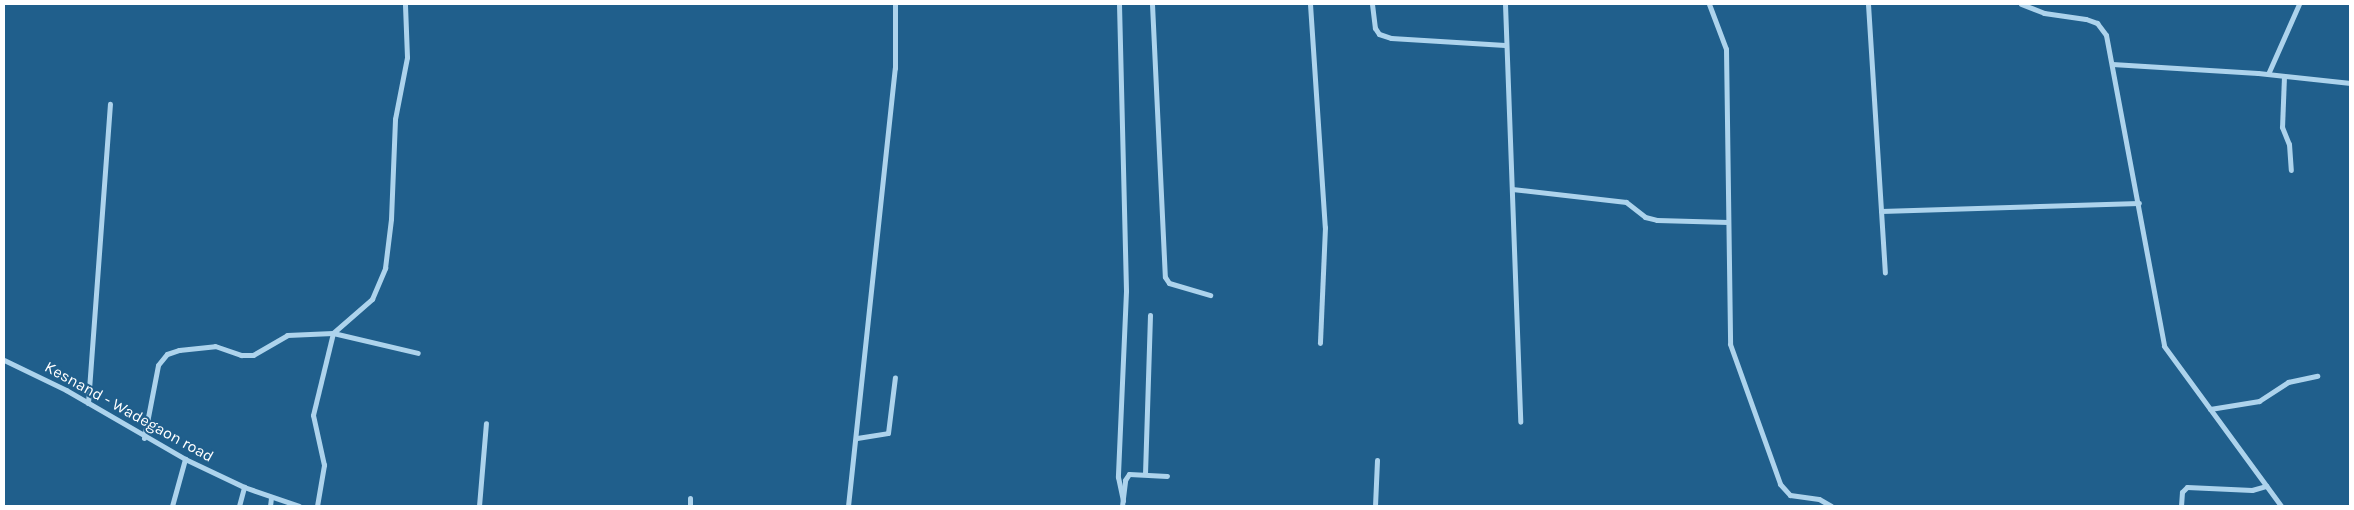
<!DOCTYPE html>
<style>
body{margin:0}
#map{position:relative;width:2354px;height:510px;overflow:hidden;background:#205f8c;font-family:Karla,sans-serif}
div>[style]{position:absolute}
.minor>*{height:5px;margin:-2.5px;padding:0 2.5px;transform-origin:2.5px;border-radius:2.5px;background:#add3ec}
span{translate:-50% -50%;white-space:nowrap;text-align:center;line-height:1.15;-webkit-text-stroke:4px #205f8c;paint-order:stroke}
.street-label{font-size:16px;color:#fff}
.frame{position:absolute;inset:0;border:5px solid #fff;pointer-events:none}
</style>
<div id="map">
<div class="minor">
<div style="left:1119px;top:4px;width:287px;rotate:88.6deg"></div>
<div style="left:1126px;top:291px;width:186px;rotate:92.5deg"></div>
<div style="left:1118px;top:477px;width:24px;rotate:78deg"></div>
<div style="left:1152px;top:4px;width:273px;rotate:87.3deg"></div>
<div style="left:1165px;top:277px;width:7px;rotate:56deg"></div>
<div style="left:1169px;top:283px;width:43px;rotate:16.3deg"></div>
<div style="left:1310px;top:4px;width:224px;rotate:86.2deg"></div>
<div style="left:1325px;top:227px;width:116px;rotate:92.5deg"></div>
<div style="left:1372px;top:4px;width:24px;rotate:83deg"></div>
<div style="left:1375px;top:28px;width:7px;rotate:56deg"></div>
<div style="left:1379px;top:34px;width:13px;rotate:18deg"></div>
<div style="left:1391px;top:38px;width:114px;rotate:3.5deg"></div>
<div style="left:1505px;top:4px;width:418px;rotate:87.9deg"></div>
<div style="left:1709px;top:4px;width:48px;rotate:69.3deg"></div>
<div style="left:1726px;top:49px;width:295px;rotate:89.2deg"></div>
<div style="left:1730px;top:344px;width:149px;rotate:70.3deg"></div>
<div style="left:1780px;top:484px;width:15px;rotate:48deg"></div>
<div style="left:1790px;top:495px;width:29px;rotate:8deg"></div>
<div style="left:1819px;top:499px;width:14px;rotate:30deg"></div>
<div style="left:1868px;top:4px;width:269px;rotate:86.4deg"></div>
<div style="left:2021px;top:4px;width:25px;rotate:21deg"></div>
<div style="left:2044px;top:13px;width:42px;rotate:8.1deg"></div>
<div style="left:2086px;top:19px;width:12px;rotate:20deg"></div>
<div style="left:2097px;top:23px;width:15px;rotate:53deg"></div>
<div style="left:2106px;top:35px;width:316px;rotate:79.4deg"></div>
<div style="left:2164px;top:346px;width:198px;rotate:53.8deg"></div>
<div style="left:2112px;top:64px;width:146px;rotate:3.5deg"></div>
<div style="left:2258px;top:73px;width:93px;rotate:6.2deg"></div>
<div style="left:2268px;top:74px;width:77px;rotate:-66.1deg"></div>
<div style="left:2284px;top:76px;width:51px;rotate:92.2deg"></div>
<div style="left:2282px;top:127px;width:18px;rotate:68deg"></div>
<div style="left:2289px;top:144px;width:26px;rotate:86deg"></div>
<div style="left:1512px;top:189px;width:115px;rotate:6.5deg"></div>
<div style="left:1626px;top:202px;width:24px;rotate:38deg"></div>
<div style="left:1645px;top:217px;width:12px;rotate:14deg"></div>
<div style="left:1657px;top:220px;width:71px;rotate:1.6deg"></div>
<div style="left:1881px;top:211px;width:258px;rotate:-1.8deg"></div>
<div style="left:4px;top:360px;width:69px;rotate:25.8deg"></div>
<div style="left:66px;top:390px;width:138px;rotate:30.1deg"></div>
<div style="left:185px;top:459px;width:65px;rotate:25.4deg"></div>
<div style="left:244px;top:487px;width:58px;rotate:19.1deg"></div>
<div style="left:88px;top:403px;width:300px;rotate:-85.8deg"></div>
<div style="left:2210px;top:409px;width:50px;rotate:-9.3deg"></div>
<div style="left:2259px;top:401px;width:35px;rotate:-33deg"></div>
<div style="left:2288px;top:382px;width:30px;rotate:-12deg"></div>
<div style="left:144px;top:438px;width:74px;rotate:-79.1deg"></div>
<div style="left:158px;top:365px;width:14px;rotate:-51deg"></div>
<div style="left:167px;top:354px;width:13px;rotate:-18deg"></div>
<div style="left:179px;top:350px;width:36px;rotate:-6deg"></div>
<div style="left:215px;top:346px;width:28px;rotate:19deg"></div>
<div style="left:241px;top:355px;width:12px"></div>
<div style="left:253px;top:355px;width:39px;rotate:-30deg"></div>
<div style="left:287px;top:335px;width:46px;rotate:-2.5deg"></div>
<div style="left:333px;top:333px;width:87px;rotate:13.2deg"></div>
<div style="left:857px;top:438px;width:31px;rotate:-9deg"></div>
<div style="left:888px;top:433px;width:56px;rotate:-82.9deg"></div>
<div style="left:1145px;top:474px;width:159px;rotate:-88.2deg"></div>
<div style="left:172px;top:506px;width:49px;rotate:-74.5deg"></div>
<div style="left:239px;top:506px;width:20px;rotate:-75deg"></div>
<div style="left:270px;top:506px;width:8px;rotate:-83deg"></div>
<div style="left:317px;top:506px;width:42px;rotate:-80.3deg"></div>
<div style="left:324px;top:465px;width:51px;rotate:-102.4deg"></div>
<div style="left:313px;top:415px;width:84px;rotate:-76.3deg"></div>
<div style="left:333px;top:333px;width:52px;rotate:-41.1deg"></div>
<div style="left:372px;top:299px;width:34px;rotate:-67deg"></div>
<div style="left:385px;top:268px;width:49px;rotate:-83deg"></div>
<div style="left:391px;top:219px;width:100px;rotate:-87.7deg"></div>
<div style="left:395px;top:119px;width:63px;rotate:-79deg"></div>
<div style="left:407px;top:57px;width:53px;rotate:-92.2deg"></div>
<div style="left:479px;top:506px;width:83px;rotate:-85.2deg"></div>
<div style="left:690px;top:506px;width:8px;rotate:-90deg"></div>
<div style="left:848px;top:506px;width:441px;rotate:-83.9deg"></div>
<div style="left:895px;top:68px;width:64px;rotate:-90deg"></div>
<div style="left:1122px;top:506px;width:26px;rotate:-83deg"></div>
<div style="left:1125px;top:480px;width:7px;rotate:-56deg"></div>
<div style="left:1129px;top:474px;width:38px;rotate:3deg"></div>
<div style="left:1375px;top:506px;width:46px;rotate:-87.5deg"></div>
<div style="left:2181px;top:506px;width:14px;rotate:-86deg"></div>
<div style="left:2182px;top:492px;width:7px;rotate:-45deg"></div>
<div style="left:2187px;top:487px;width:65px;rotate:2.6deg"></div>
<div style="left:2252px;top:490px;width:15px;rotate:-16deg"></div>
</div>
<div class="street-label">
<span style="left:129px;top:412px;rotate:29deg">Kesnand - Wadegaon road</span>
</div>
<div class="frame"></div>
</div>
